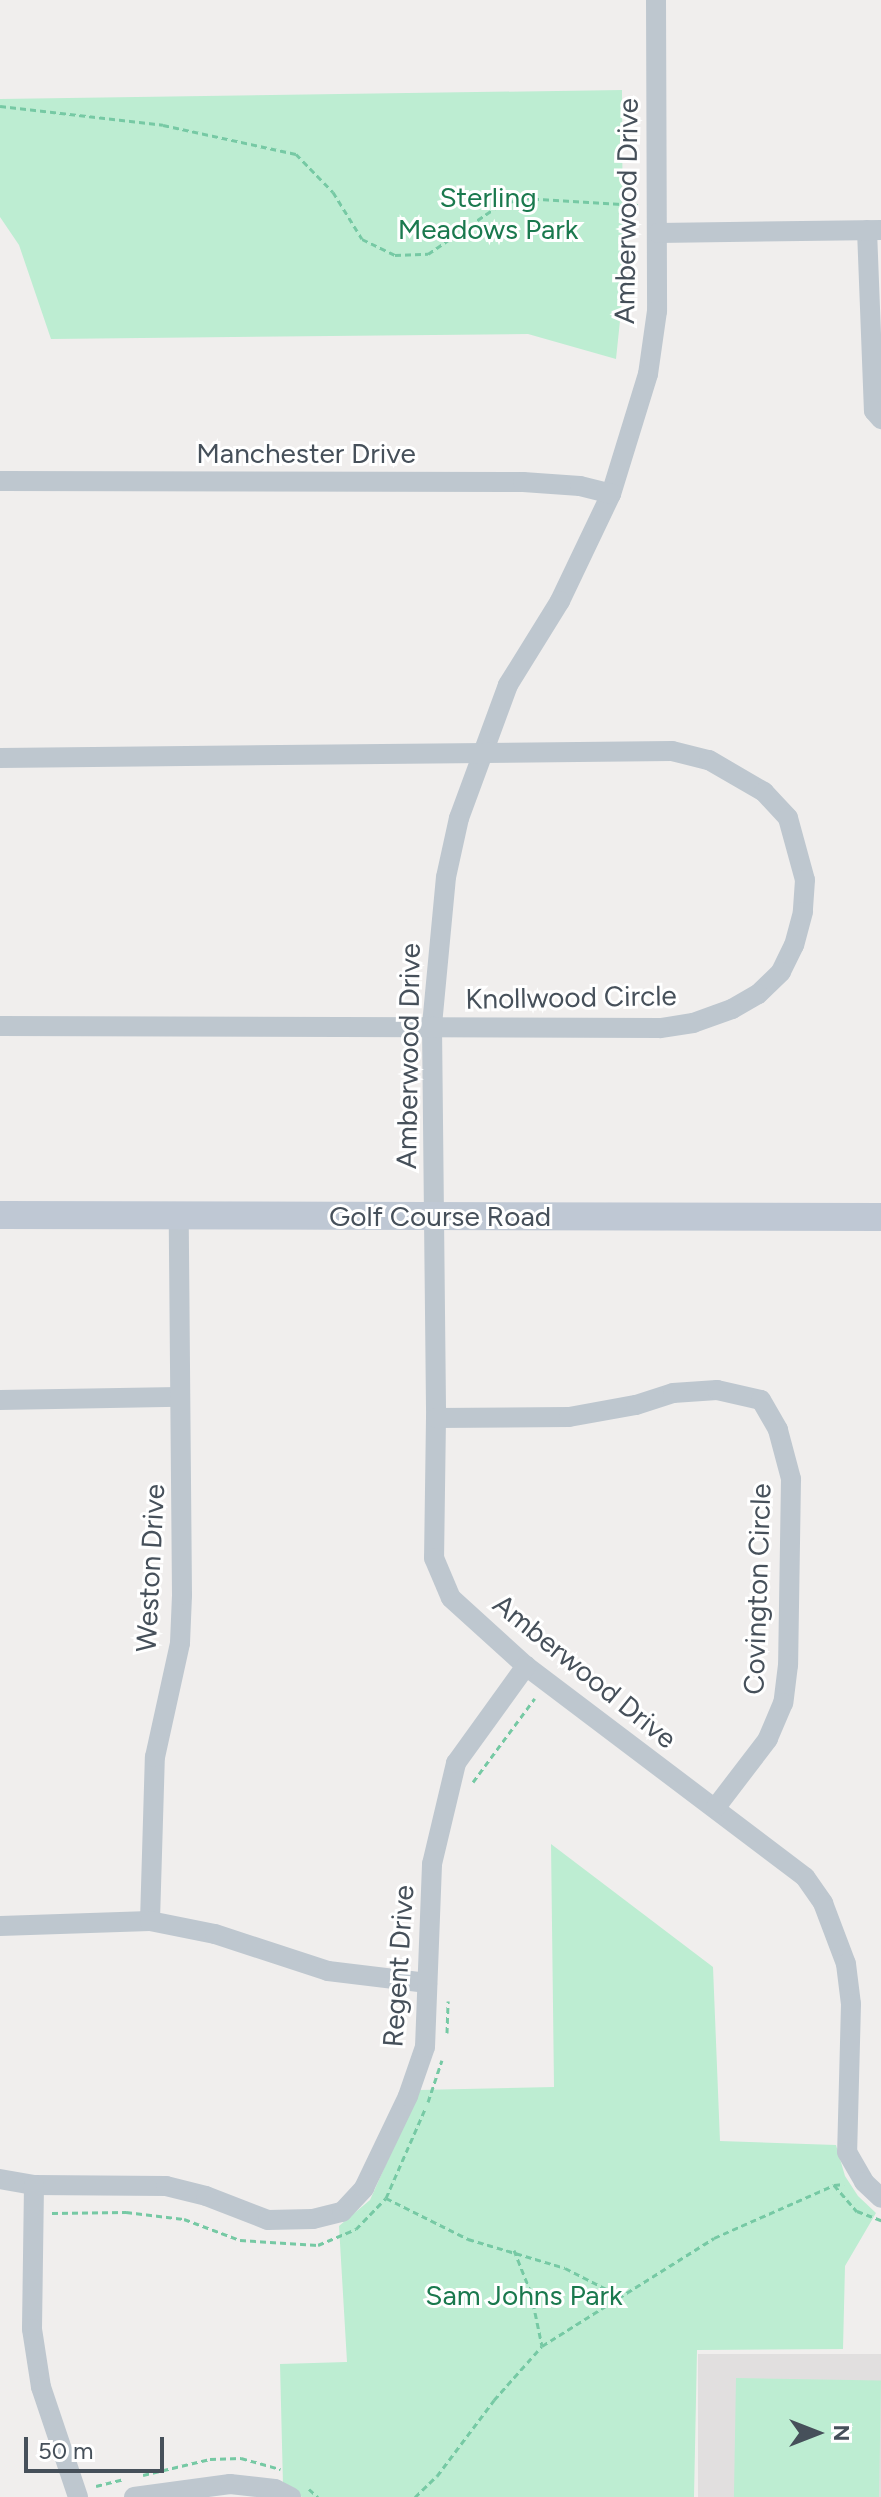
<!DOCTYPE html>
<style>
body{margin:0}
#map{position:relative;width:881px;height:2497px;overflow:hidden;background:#f0eeed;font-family:Figtree,sans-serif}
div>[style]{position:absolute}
.education>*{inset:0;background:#e1dfdf;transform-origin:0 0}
.green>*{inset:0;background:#bdedd2;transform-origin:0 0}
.path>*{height:3px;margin-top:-1.5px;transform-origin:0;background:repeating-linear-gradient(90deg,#76c9a4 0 6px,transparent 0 10px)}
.street>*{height:20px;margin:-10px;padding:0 10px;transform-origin:10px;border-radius:10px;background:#bec7cf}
.secondary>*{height:28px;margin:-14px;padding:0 14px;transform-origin:14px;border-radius:14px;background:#bfc8d4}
span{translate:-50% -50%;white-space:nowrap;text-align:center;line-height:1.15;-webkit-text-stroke:6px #fff;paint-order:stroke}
.park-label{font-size:28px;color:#1a794e}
.street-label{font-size:28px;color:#46505a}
.north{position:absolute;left:777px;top:2393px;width:80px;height:80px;-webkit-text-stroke:6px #fff;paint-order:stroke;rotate:90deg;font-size:22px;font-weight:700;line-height:32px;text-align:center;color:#46505a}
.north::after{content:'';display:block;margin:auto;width:28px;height:36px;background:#46505a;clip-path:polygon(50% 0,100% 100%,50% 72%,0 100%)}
.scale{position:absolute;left:24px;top:2437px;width:140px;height:36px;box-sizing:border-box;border:4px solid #46505a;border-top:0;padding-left:10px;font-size:24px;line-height:28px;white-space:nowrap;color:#46505a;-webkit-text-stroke:6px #fff;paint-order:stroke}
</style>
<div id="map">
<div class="education">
<div style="left:881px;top:2354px;width:143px;height:183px;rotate:90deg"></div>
</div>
<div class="green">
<div style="clip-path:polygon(622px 90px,623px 292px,616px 359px,528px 334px,51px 339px,19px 245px,0 217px,0 99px)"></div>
<div style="clip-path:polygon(551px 1844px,713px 1967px,720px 2141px,836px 2145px,845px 2176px,858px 2196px,876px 2213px,845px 2266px,843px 2349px,697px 2350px,694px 2497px,302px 2497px,283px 2485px,280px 2364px,347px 2362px,339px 2226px,370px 2200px,419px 2090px,554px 2087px)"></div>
<div style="left:736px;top:2378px;width:145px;height:119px;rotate:1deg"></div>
</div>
<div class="path">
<div style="left:0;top:106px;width:164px;rotate:6.6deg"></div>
<div style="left:163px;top:125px;width:136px;rotate:12.3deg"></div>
<div style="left:296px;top:154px;width:53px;rotate:45.8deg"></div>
<div style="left:333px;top:192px;width:55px;rotate:58.3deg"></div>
<div style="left:362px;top:239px;width:37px;rotate:26deg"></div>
<div style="left:395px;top:255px;width:33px;rotate:-2deg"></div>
<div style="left:428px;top:254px;width:85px;rotate:-34.4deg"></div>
<div style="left:498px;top:206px;width:26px;rotate:-18deg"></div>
<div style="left:523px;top:198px;width:115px;rotate:3.5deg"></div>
<div style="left:473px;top:1782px;width:104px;rotate:-53.6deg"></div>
<div style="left:447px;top:2033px;width:32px;rotate:-88deg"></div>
<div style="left:428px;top:2102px;width:44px;rotate:-71.6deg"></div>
<div style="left:834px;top:2185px;width:35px;rotate:49deg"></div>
<div style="left:857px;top:2211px;width:26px;rotate:21deg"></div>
<div style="left:386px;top:2198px;width:92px;rotate:26.6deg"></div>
<div style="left:468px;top:2239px;width:101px;rotate:16.6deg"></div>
<div style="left:565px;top:2268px;width:62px;rotate:27deg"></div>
<div style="left:52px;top:2213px;width:74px;rotate:-0.8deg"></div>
<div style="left:126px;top:2212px;width:58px;rotate:6.9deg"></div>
<div style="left:184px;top:2219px;width:60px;rotate:20.6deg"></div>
<div style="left:240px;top:2240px;width:78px;rotate:3.7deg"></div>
<div style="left:318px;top:2245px;width:41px;rotate:-22.8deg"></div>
<div style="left:356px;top:2229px;width:43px;rotate:-45.9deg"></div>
<div style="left:386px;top:2198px;width:97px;rotate:-66.3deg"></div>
<div style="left:514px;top:2250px;width:46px;rotate:68.4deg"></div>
<div style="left:531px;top:2293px;width:54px;rotate:78.3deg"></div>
<div style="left:143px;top:2475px;width:69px;rotate:-13.4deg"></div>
<div style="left:210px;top:2459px;width:31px;rotate:-2deg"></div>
<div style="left:241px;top:2458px;width:41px;rotate:15.8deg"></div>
<div style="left:96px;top:2486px;width:29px;rotate:-14deg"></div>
<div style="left:309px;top:2489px;width:12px;rotate:42deg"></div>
<div style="left:415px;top:2497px;width:30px;rotate:-44deg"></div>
<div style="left:437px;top:2476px;width:95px;rotate:-53.1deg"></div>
<div style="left:494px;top:2400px;width:72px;rotate:-48.4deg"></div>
<div style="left:542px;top:2346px;width:203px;rotate:-32.1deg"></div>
<div style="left:714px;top:2238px;width:131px;rotate:-23.8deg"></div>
<div style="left:834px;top:2185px;width:10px;rotate:-6deg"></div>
</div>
<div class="street">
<div style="left:656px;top:0;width:311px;rotate:89.8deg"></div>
<div style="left:657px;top:311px;width:64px;rotate:98.1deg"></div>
<div style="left:648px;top:374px;width:126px;rotate:107.1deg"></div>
<div style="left:611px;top:494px;width:119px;rotate:115.5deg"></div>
<div style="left:560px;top:601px;width:99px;rotate:121.8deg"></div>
<div style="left:508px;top:685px;width:142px;rotate:110.2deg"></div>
<div style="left:459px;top:818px;width:60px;rotate:102.4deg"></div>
<div style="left:446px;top:877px;width:150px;rotate:95.4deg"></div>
<div style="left:432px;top:1026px;width:392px;rotate:89.4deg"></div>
<div style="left:436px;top:1418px;width:140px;rotate:90.8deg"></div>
<div style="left:434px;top:1558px;width:43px;rotate:67deg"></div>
<div style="left:451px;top:1598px;width:101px;rotate:42.2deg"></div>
<div style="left:526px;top:1666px;width:350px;rotate:37.1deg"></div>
<div style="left:805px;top:1877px;width:32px;rotate:55deg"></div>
<div style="left:823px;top:1903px;width:65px;rotate:69.3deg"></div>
<div style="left:846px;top:1964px;width:40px;rotate:82.9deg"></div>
<div style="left:851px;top:2004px;width:148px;rotate:91.5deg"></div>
<div style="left:847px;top:2152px;width:34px;rotate:60deg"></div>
<div style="left:864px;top:2182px;width:23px;rotate:43deg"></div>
<div style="left:867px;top:230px;width:181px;rotate:87.8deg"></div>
<div style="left:874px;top:411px;width:11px;rotate:49deg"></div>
<div style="left:658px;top:233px;width:223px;rotate:-0.8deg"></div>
<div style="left:0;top:481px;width:523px;rotate:0.11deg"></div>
<div style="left:523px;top:482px;width:57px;rotate:4deg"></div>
<div style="left:580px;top:486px;width:32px;rotate:14deg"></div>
<div style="left:0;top:758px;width:672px;rotate:-0.6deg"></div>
<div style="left:672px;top:751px;width:38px;rotate:14deg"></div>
<div style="left:709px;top:760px;width:64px;rotate:30.2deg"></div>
<div style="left:764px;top:792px;width:35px;rotate:47deg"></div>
<div style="left:788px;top:818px;width:64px;rotate:74.7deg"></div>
<div style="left:805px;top:880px;width:32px;rotate:94deg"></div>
<div style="left:803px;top:912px;width:34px;rotate:105deg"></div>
<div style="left:794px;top:945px;width:30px;rotate:116deg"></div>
<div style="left:781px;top:972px;width:32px;rotate:136deg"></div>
<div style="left:758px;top:994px;width:30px;rotate:150deg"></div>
<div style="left:732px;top:1009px;width:41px;rotate:160.3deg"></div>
<div style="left:693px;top:1023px;width:33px;rotate:171deg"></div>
<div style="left:660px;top:1028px;width:660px;rotate:-179.83deg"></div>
<div style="left:0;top:1400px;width:179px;rotate:-1deg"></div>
<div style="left:436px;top:1418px;width:133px;rotate:-0.4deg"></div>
<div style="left:569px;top:1417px;width:68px;rotate:-10.2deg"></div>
<div style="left:636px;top:1405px;width:39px;rotate:-18deg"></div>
<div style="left:673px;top:1393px;width:44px;rotate:-3.9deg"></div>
<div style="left:717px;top:1390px;width:45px;rotate:12.8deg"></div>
<div style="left:761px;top:1400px;width:34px;rotate:60deg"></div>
<div style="left:778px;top:1430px;width:51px;rotate:75.1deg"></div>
<div style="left:791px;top:1479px;width:186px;rotate:90.9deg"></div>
<div style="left:788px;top:1665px;width:38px;rotate:97deg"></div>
<div style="left:783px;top:1703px;width:39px;rotate:113deg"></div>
<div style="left:768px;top:1739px;width:86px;rotate:127.4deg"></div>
<div style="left:150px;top:1921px;width:164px;rotate:-88.3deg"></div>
<div style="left:155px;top:1757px;width:117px;rotate:-77.6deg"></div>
<div style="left:180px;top:1643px;width:48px;rotate:-87.6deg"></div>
<div style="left:182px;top:1595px;width:380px;rotate:-90.5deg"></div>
<div style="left:0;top:1926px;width:150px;rotate:-1.9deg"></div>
<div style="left:150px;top:1921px;width:66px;rotate:11.3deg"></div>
<div style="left:215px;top:1934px;width:119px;rotate:18.1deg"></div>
<div style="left:328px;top:1971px;width:100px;rotate:6.9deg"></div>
<div style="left:0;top:2179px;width:35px;rotate:10deg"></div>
<div style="left:34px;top:2185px;width:132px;rotate:0.4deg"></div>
<div style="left:166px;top:2186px;width:41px;rotate:14deg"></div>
<div style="left:206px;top:2196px;width:66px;rotate:21.2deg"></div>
<div style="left:268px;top:2220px;width:45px;rotate:-1.3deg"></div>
<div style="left:313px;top:2219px;width:30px;rotate:-14deg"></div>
<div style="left:342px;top:2212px;width:33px;rotate:-47deg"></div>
<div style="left:364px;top:2188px;width:102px;rotate:-64.4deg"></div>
<div style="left:408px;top:2096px;width:52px;rotate:-70.9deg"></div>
<div style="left:425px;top:2047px;width:183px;rotate:-87.8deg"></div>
<div style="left:432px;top:1864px;width:104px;rotate:-76.6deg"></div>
<div style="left:456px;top:1763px;width:120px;rotate:-54.2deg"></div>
<div style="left:34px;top:2185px;width:144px;rotate:90.8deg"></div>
<div style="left:32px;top:2329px;width:59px;rotate:81.2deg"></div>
<div style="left:41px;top:2387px;width:116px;rotate:71.4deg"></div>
<div style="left:134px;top:2497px;width:97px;rotate:-7.7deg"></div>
<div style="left:230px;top:2484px;width:45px;rotate:6.3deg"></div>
<div style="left:275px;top:2489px;width:18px;rotate:27deg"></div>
</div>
<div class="secondary">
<div style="left:0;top:1215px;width:881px;rotate:0.13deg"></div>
</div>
<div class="park-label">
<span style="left:488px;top:213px">Sterling<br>Meadows Park</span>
<span style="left:524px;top:2295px">Sam Johns Park</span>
</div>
<div class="street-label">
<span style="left:626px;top:211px;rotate:-89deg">Amberwood Drive</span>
<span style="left:306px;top:453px">Manchester Drive</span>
<span style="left:571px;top:997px;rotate:-1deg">Knollwood Circle</span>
<span style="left:408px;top:1056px;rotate:-89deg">Amberwood Drive</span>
<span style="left:440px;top:1216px">Golf Course Road</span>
<span style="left:150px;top:1568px;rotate:-87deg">Weston Drive</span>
<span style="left:757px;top:1589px;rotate:-88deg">Covington Circle</span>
<span style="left:585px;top:1671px;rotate:39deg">Amberwood Drive</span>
<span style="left:398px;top:1966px;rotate:-86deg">Regent Drive</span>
</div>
<div class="north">N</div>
<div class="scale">50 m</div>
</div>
